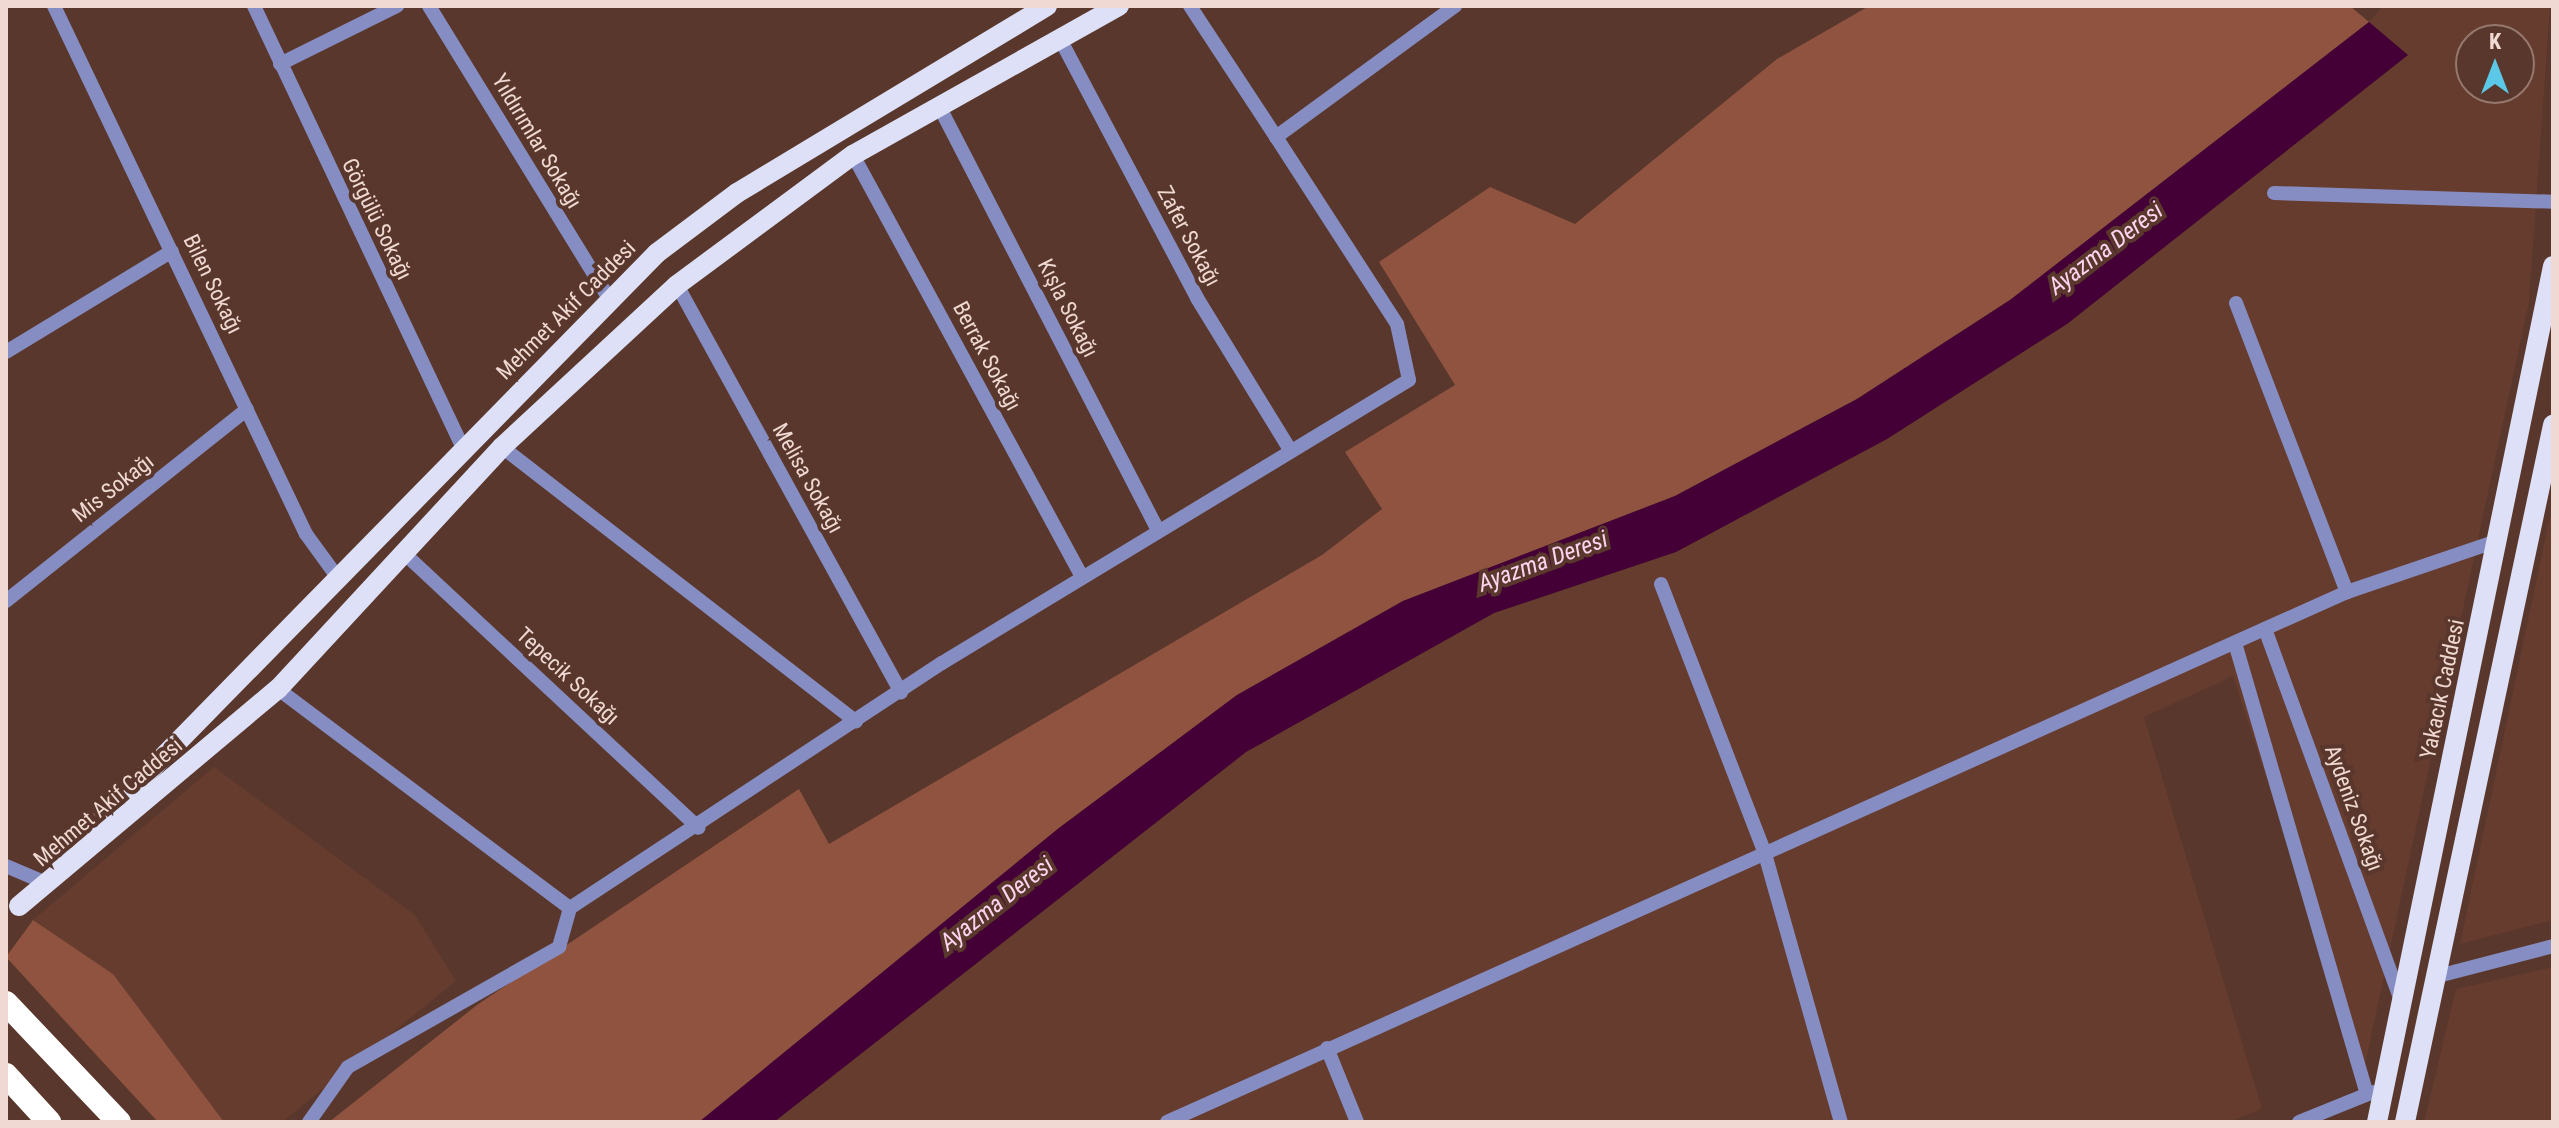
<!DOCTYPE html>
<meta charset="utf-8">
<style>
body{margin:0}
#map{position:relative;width:2559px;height:1128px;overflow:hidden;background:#59372c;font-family:"Roboto Condensed",sans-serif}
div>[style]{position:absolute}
.built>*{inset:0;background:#663c2f}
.green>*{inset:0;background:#8f5340}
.water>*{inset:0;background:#440036}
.minor>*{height:14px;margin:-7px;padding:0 7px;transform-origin:7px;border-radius:7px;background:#868dc2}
.major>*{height:20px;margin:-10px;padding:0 10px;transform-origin:10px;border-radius:10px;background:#dde0f6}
.highway>*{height:24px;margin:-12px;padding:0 12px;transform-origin:12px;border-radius:12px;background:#fff}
span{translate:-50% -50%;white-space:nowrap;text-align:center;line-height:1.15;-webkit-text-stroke:8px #59372c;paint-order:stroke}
.street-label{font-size:22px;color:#efd9d2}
.water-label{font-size:24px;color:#fed5f0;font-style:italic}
.frame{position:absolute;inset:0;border:8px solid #efd9d2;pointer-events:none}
.north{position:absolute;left:2455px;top:24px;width:80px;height:80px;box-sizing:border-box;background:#59372c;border:2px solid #95786e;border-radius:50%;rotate:0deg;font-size:22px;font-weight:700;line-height:32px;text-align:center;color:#efd9d2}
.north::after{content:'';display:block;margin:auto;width:28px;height:36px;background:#5ac8e6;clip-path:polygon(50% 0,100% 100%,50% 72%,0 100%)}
</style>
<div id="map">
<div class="built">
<div style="clip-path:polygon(evenodd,2383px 6px,2550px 6px,2529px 302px,2363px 1074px,2233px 676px,2144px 717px,2262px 1109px,2229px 1122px,774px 1122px,1246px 752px,1494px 613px,1676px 552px,1887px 439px,2067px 324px,2407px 55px,2369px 22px,2383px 6px,2471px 40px,2519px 40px,2519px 88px,2471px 88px,2471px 40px)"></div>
<div style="clip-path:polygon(2553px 501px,2553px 920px,2460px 944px)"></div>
<div style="clip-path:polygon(214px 767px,415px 915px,456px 981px,282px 1122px,224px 1122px,113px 974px,33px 920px)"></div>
<div style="clip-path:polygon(2553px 967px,2553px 1122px,2424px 1122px,2456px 989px)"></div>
</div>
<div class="green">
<div style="clip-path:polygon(1869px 6px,2350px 6px,2369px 22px,2010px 300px,1857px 399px,1675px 496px,1403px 601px,1237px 695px,1059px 828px,699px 1122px,329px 1122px,477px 1005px,799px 789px,829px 844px,1322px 555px,1382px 509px,1345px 452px,1455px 385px,1379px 262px,1490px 187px,1575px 224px,1777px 59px)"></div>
<div style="clip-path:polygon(33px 920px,113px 974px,224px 1122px,158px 1122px,6px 957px)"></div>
</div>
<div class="water">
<div style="clip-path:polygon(2369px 22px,2408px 55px,2067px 324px,1887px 439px,1676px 552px,1494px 613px,1246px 752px,774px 1122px,699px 1122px,1059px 828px,1237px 695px,1403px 601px,1675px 496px,1857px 399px,2010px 300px)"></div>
</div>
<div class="minor">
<div style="left:54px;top:6px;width:585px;rotate:64.49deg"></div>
<div style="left:306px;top:534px;width:54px;rotate:54deg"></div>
<div style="left:254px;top:6px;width:490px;rotate:64.7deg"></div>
<div style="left:429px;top:6px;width:342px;rotate:58.4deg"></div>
<div style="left:1190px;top:6px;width:157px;rotate:56.7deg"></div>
<div style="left:1059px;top:37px;width:295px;rotate:62.1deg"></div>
<div style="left:1197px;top:298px;width:178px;rotate:58.5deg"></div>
<div style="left:280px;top:64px;width:131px;rotate:-26.4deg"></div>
<div style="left:939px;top:106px;width:478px;rotate:62.7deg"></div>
<div style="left:853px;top:155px;width:480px;rotate:61.5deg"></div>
<div style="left:2274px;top:193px;width:279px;rotate:1.8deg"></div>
<div style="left:677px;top:285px;width:465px;rotate:61.2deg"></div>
<div style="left:2236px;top:303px;width:310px;rotate:69deg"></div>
<div style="left:6px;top:352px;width:194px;rotate:-31.3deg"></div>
<div style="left:502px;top:447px;width:448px;rotate:37.8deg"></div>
<div style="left:406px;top:555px;width:400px;rotate:43deg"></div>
<div style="left:1661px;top:584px;width:289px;rotate:68.9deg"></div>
<div style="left:1765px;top:854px;width:279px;rotate:74.2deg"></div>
<div style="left:6px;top:601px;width:308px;rotate:-38.5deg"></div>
<div style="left:2265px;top:629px;width:396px;rotate:69.9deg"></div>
<div style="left:2235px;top:643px;width:470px;rotate:73.7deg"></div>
<div style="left:278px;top:689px;width:365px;rotate:36.9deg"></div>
<div style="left:6px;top:866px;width:39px;rotate:23deg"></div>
<div style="left:2438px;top:976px;width:119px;rotate:-14.6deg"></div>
<div style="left:1327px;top:1048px;width:80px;rotate:67.9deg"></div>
<div style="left:309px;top:1122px;width:67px;rotate:-54.7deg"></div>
<div style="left:348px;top:1067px;width:243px;rotate:-29.6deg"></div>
<div style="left:559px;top:947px;width:41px;rotate:-74.2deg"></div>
<div style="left:570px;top:908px;width:445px;rotate:-33.4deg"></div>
<div style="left:942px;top:663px;width:546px;rotate:-31.22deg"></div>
<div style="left:1409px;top:380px;width:57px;rotate:-102.1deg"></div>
<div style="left:1397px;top:324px;width:223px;rotate:-122.9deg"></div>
<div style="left:1276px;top:137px;width:222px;rotate:-36.2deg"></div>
<div style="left:1167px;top:1122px;width:1294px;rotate:-24.19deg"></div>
<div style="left:2347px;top:592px;width:158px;rotate:-18.8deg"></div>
<div style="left:2299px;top:1122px;width:80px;rotate:-22.1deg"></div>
</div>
<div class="major">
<div style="left:61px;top:861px;width:851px;rotate:-45.57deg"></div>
<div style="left:657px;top:253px;width:100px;rotate:-36.9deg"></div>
<div style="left:737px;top:193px;width:362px;rotate:-31.1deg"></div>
<div style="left:19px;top:906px;width:338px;rotate:-40deg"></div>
<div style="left:278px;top:689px;width:330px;rotate:-47.2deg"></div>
<div style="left:502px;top:447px;width:238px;rotate:-42.8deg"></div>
<div style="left:677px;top:285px;width:219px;rotate:-36.5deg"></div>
<div style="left:853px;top:155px;width:305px;rotate:-29.3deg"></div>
<div style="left:2377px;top:1122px;width:874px;rotate:-78.38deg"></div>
<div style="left:2405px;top:1122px;width:713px;rotate:-78.01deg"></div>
</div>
<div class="highway">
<div style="left:6px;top:1003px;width:164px;rotate:46.5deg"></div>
<div style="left:6px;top:1075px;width:64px;rotate:47.5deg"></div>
</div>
<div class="street-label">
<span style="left:537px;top:141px;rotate:59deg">Yıldırımlar Sokağı</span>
<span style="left:377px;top:219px;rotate:64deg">Görgülü Sokağı</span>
<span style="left:1189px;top:236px;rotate:62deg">Zafer Sokağı</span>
<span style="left:213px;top:284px;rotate:64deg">Bilen Sokağı</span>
<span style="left:1068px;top:308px;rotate:63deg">Kışla Sokağı</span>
<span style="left:566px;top:310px;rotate:-45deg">Mehmet Akif Caddesi</span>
<span style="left:987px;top:356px;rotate:62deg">Berrak Sokağı</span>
<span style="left:808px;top:478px;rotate:61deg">Melisa Sokağı</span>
<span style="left:113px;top:488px;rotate:-38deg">Mis Sokağı</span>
<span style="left:568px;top:676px;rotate:43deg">Tepecik Sokağı</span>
<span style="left:2442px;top:689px;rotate:-78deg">Yakacık Caddesi</span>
<span style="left:108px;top:802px;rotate:-40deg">Mehmet Akif Caddesi</span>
<span style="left:2354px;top:808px;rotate:70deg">Aydeniz Sokağı</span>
</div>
<div class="water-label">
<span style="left:2106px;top:249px;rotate:-37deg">Ayazma Deresi</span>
<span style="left:1543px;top:562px;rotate:-20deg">Ayazma Deresi</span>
<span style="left:997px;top:904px;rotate:-38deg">Ayazma Deresi</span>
</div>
<div class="frame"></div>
<div class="north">K</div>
</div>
